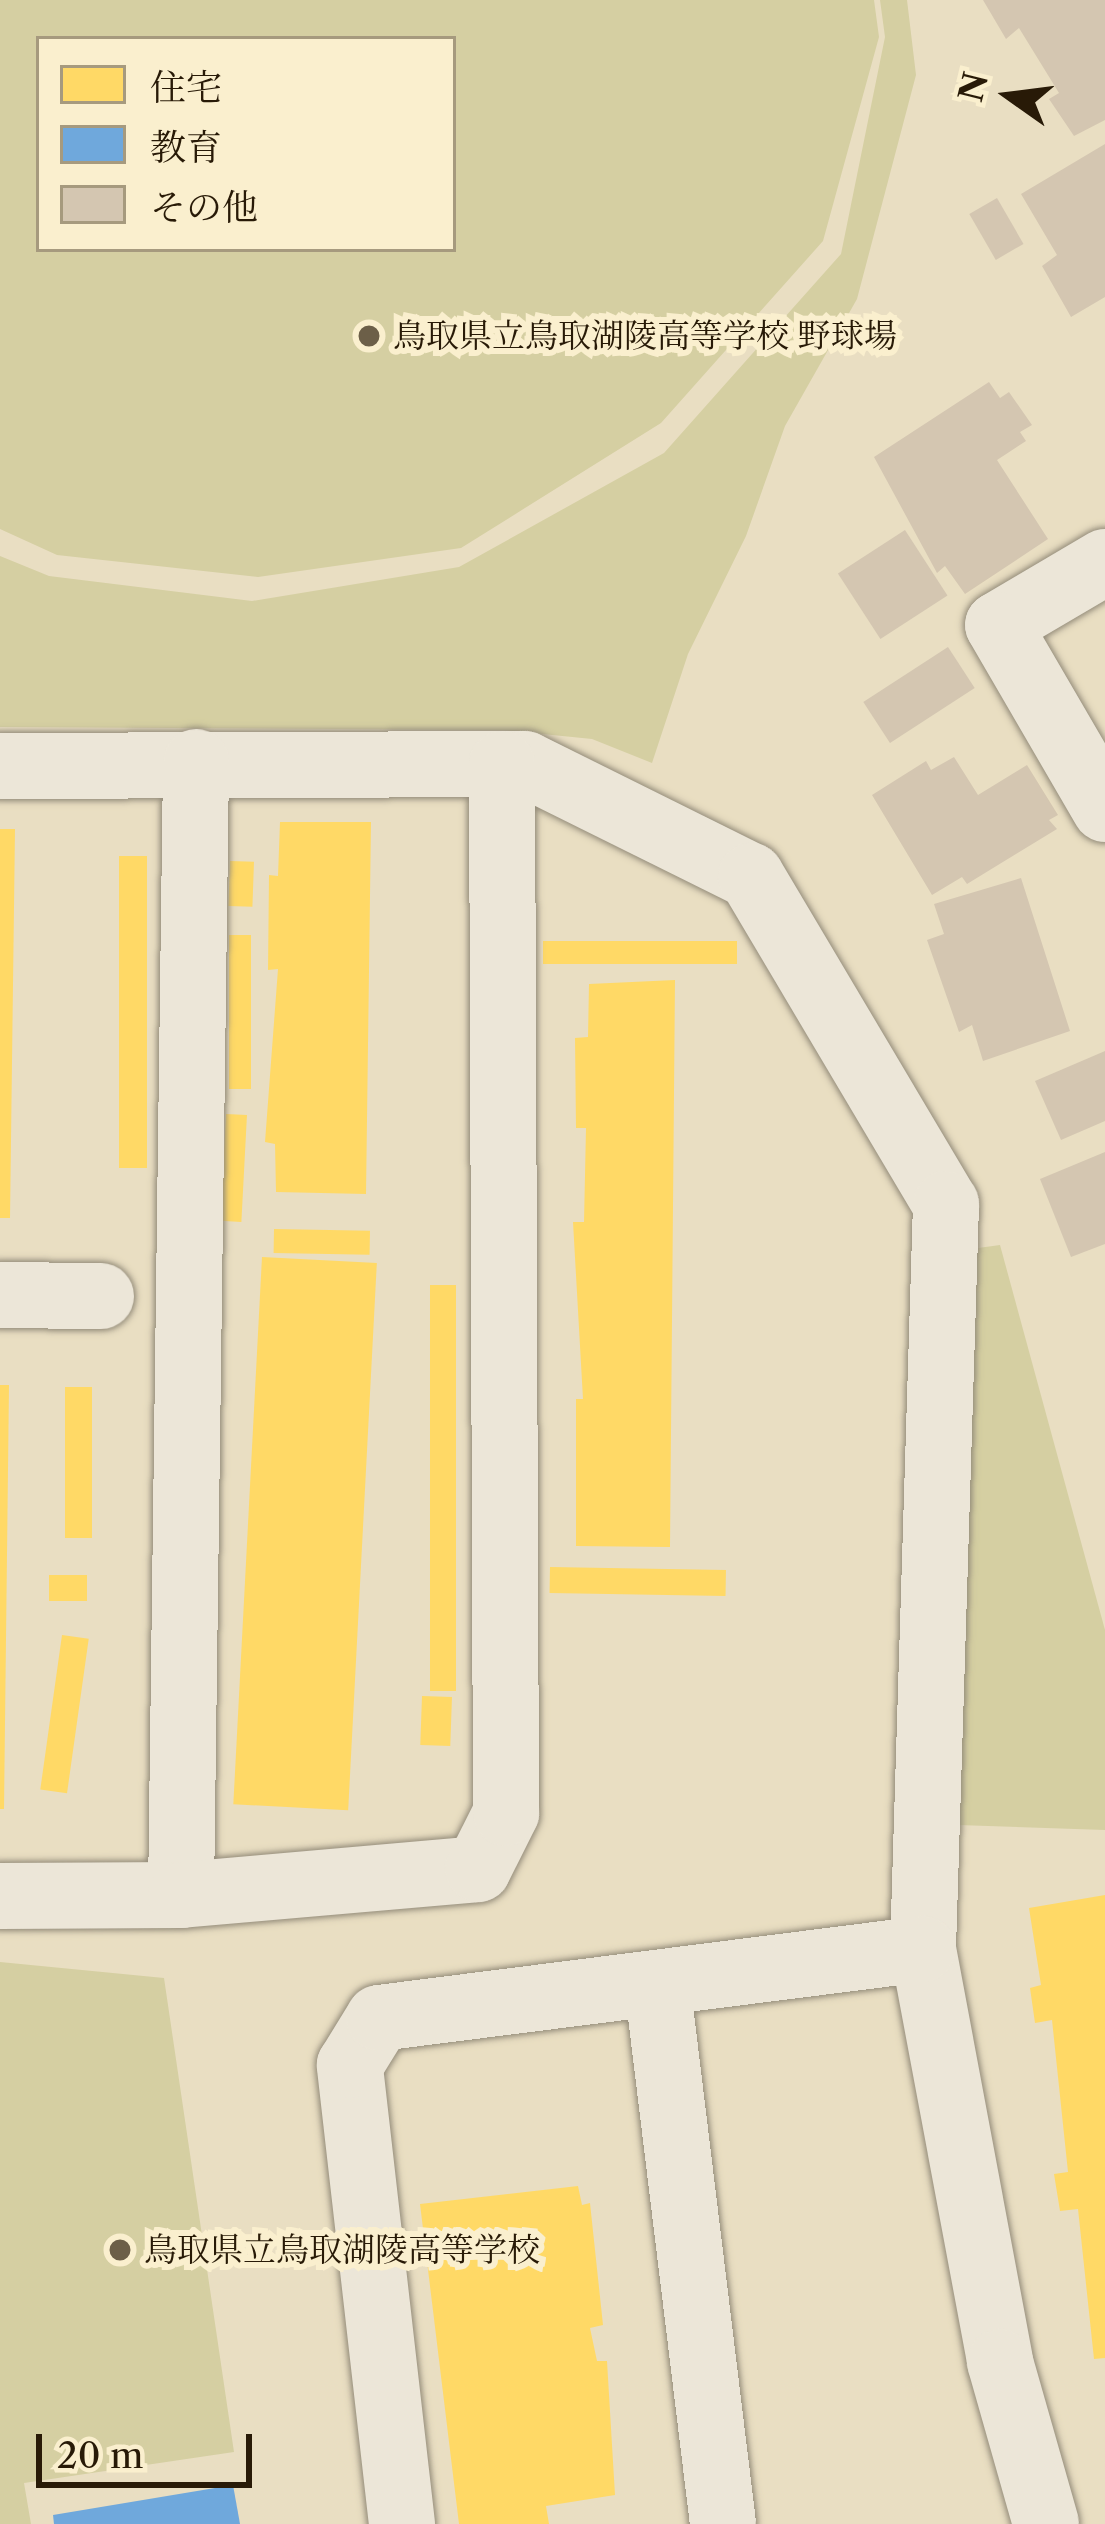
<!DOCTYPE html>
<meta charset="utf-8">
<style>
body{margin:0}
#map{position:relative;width:1105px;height:2524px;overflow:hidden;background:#e9dec2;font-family:"Libre Caslon Text","Noto Serif JP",serif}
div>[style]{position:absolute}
.green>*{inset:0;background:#d5cfa2}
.homes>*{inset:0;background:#ffd966;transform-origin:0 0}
.schools>*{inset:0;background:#6fa8dc}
.building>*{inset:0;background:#d4c6b1;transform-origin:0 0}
.roads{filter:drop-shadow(0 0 3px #948c7a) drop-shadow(0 0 3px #948c7a)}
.minor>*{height:66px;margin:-33px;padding:0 33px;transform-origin:33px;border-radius:33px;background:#ece6d8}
.dots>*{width:33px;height:33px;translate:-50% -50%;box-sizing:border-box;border:6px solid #faefce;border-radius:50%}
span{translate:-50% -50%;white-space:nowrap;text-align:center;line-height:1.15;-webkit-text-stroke:12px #faefce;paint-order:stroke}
.poi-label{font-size:33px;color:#281a07}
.left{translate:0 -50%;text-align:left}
.legend{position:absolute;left:36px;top:36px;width:420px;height:216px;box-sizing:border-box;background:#faefce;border:3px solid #a69a7e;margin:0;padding:15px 21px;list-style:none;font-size:36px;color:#281a07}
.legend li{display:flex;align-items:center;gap:24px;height:60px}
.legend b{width:60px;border:3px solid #a69a7e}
.north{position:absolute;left:949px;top:36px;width:120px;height:120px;-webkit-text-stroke:9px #faefce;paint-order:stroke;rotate:284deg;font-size:33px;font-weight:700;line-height:48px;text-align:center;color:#281a07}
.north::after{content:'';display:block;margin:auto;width:42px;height:54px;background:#281a07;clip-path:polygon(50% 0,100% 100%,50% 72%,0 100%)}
.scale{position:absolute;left:36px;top:2434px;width:216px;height:54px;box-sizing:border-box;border:6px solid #281a07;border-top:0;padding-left:15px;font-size:36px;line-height:42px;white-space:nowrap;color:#281a07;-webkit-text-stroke:9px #faefce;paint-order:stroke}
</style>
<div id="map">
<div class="green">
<div style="clip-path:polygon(evenodd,0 0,874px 0,879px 37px,823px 241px,661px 423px,461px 548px,258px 577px,57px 555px,0 529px,0 0,39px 39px,453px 39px,453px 249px,39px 249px,39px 39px)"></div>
<div style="clip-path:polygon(880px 0,907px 0,916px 75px,857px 299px,785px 426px,746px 536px,688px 654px,652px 763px,592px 739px,503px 730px,0 727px,0 556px,49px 576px,252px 601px,459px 567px,664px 453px,841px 254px,885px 37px)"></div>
<div style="clip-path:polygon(1000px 1245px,1105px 1630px,1105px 1830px,958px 1825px,971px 1249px)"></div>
<div style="clip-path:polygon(0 1962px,164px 1978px,234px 2452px,24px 2483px,31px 2524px,0 2524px)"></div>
</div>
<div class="homes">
<div style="clip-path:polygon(280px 822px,371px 822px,366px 1194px,276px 1192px,275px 1144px,265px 1142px,278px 969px,268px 970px,269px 875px,278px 876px)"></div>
<div style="clip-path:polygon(0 829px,15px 829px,10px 1218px,0 1218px)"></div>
<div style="left:119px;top:856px;width:28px;height:312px"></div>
<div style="left:230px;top:861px;width:24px;height:45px;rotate:2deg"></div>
<div style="left:229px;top:935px;width:22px;height:154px"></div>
<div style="left:543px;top:941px;width:194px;height:23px"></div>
<div style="clip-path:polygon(675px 980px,670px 1547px,576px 1546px,576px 1399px,583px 1399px,573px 1222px,584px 1222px,586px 1128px,576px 1128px,575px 1038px,588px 1037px,589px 984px)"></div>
<div style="left:226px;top:1114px;width:21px;height:107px;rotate:3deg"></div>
<div style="left:274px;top:1229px;width:96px;height:24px;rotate:1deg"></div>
<div style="left:262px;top:1257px;width:115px;height:548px;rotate:3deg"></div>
<div style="left:430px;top:1285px;width:26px;height:406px"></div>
<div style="clip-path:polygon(0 1385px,9px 1385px,4px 1809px,0 1809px)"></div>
<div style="left:65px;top:1387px;width:27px;height:151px"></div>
<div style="left:550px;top:1567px;width:176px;height:26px;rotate:1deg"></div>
<div style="left:49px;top:1575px;width:38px;height:26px"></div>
<div style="left:62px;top:1635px;width:27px;height:156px;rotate:8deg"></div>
<div style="left:422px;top:1696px;width:30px;height:49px;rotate:2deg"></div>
<div style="clip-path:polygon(1105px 1895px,1105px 2358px,1094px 2359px,1078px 2209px,1060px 2211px,1054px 2174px,1068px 2172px,1052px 2020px,1035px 2023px,1030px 1988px,1041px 1985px,1029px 1908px)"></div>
<div style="clip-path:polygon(578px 2186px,582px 2205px,590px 2203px,603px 2325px,590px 2328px,597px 2361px,607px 2361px,615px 2495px,546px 2506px,549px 2524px,459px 2524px,420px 2204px)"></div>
</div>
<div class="schools">
<div style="clip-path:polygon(233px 2485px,240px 2524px,54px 2524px,53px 2515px)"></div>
</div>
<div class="building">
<div style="clip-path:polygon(983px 0,1105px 0,1105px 120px,1074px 136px,1049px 99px,1059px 93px,1019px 28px,1006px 39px)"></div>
<div style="clip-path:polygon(1105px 144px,1105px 297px,1071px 317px,1042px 266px,1057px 255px,1021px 194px)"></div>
<div style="left:997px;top:198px;width:53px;height:32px;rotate:60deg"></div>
<div style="clip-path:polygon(989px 382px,1000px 398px,1009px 392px,1032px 425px,1020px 432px,1026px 441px,997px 460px,1048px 539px,965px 594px,945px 566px,937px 573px,874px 457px)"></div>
<div style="left:905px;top:530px;width:78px;height:80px;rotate:57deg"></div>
<div style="left:948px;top:647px;width:49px;height:101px;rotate:57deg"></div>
<div style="clip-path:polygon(954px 757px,978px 795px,1027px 765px,1058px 815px,1049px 820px,1057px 829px,967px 884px,962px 877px,932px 895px,872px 795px,926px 761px,931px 770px)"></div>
<div style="clip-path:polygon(1021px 878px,1070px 1031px,983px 1061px,972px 1025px,959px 1032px,927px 940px,944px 934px,934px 904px)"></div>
<div style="clip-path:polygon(1105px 1051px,1105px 1121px,1061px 1140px,1035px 1081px)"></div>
<div style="clip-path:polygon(1105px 1152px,1105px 1244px,1071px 1257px,1040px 1179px)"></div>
</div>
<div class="roads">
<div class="minor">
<div style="left:1105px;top:562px;width:124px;rotate:149.5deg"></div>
<div style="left:998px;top:625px;width:213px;rotate:59.8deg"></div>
<div style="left:0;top:766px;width:525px;rotate:-0.22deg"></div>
<div style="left:525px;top:764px;width:252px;rotate:26.4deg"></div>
<div style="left:751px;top:876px;width:382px;rotate:59.3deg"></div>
<div style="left:946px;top:1204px;width:745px;rotate:91.77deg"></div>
<div style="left:923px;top:1949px;width:420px;rotate:79.4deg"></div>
<div style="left:1000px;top:2362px;width:168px;rotate:74.1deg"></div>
<div style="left:0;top:1295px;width:101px;rotate:0.6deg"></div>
<div style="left:181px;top:1895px;width:1133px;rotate:-89.24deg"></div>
<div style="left:0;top:1896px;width:181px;rotate:-0.3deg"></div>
<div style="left:181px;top:1895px;width:298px;rotate:-5deg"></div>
<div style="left:478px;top:1869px;width:63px;rotate:-63.4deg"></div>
<div style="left:506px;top:1813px;width:1049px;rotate:-90.22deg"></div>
<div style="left:657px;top:1983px;width:545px;rotate:83.04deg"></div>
<div style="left:402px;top:2524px;width:462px;rotate:-96.5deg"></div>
<div style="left:350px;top:2065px;width:55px;rotate:-58.3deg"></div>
<div style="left:379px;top:2018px;width:548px;rotate:-7.23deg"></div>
</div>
</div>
<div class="dots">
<div style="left:369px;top:336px;background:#6c5f48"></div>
<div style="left:120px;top:2250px;background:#6c5f48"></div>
</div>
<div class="poi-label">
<span class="left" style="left:393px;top:336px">鳥取県立鳥取湖陵高等学校 野球場</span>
<span class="left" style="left:144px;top:2250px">鳥取県立鳥取湖陵高等学校</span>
</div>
<ul class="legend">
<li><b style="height:33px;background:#ffd966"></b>住宅</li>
<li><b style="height:33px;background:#6fa8dc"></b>教育</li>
<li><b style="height:33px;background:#d4c6b1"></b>その他</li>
</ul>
<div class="north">N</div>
<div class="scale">20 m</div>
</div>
